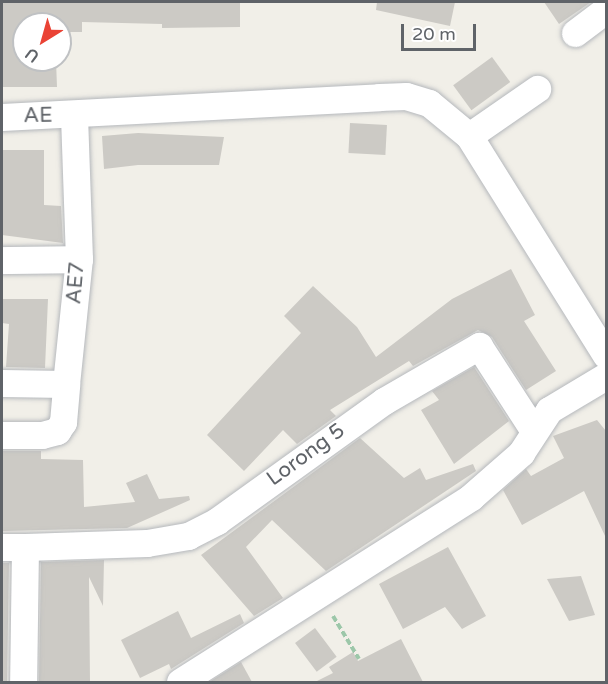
<!DOCTYPE html>
<style>
body{margin:0}
#map{position:relative;width:608px;height:684px;overflow:hidden;background:#f1efe8;font-family:"Varela Round",sans-serif}
div>[style]{position:absolute}
.building>*{inset:0;background:#cccac5;transform-origin:0 0}
.path>*{height:4px;margin-top:-2px;transform-origin:0;background:repeating-linear-gradient(90deg,#9cc7a9 0 6px,transparent 0 9px)}
.roads{filter:drop-shadow(0 0 2px #b5b8bc) drop-shadow(0 0 2px #b5b8bc)}
.minor>*{height:27px;margin:-13.5px;padding:0 13.5px;transform-origin:13.5px;border-radius:13.5px;background:#fff}
span{translate:-50% -50%;white-space:nowrap;text-align:center;line-height:1.15;-webkit-text-stroke:4.5px #fff;paint-order:stroke}
.street-label{font-size:21px;color:#5f6368}
.frame{position:absolute;inset:0;border:3px solid #5f6368;pointer-events:none}
.north{position:absolute;left:12px;top:12px;width:60px;height:60px;box-sizing:border-box;background:#fff;border:2px solid #bfc1c3;border-radius:50%;rotate:217deg;font-size:16px;font-weight:700;line-height:24px;text-align:center;color:#5f6368}
.north::after{content:'';display:block;margin:auto;width:21px;height:27px;background:#ea4335;clip-path:polygon(50% 0,100% 100%,50% 72%,0 100%)}
.scale{position:absolute;left:401px;top:24px;width:75px;height:27px;box-sizing:border-box;border:3px solid #5f6368;border-top:0;padding-left:8px;font-size:18px;line-height:21px;white-space:nowrap;color:#5f6368;-webkit-text-stroke:4px #fff;paint-order:stroke}
</style>
<div id="map">
<div class="building">
<div style="clip-path:polygon(2px 2px,240px 2px,240px 27px,162px 28px,162px 24px,82px 22px,82px 32px,60px 32px,60px 24px,24px 24px,24px 60px,56px 60px,57px 87px,2px 87px)"></div>
<div style="clip-path:polygon(377px 2px,455px 2px,450px 26px,376px 10px)"></div>
<div style="clip-path:polygon(544px 2px,591px 2px,559px 24px)"></div>
<div style="left:492px;top:57px;width:31px;height:48px;rotate:54deg"></div>
<div style="left:350px;top:123px;width:37px;height:30px;rotate:3deg"></div>
<div style="clip-path:polygon(138px 133px,224px 137px,219px 165px,138px 165px,104px 169px,102px 136px)"></div>
<div style="clip-path:polygon(2px 150px,44px 150px,44px 205px,61px 206px,63px 243px,2px 235px)"></div>
<div style="clip-path:polygon(511px 269px,535px 315px,524px 321px,556px 371px,526px 390px,492px 337px,478px 330px,413px 366px,409px 361px,330px 410px,336px 416px,297px 444px,283px 430px,244px 471px,207px 435px,301px 333px,284px 316px,313px 286px,357px 327px,376px 357px,452px 299px)"></div>
<div style="clip-path:polygon(2px 299px,48px 299px,45px 368px,6px 367px,9px 324px,2px 323px)"></div>
<div style="clip-path:polygon(474px 367px,509px 421px,454px 464px,421px 410px,439px 400px,432px 391px)"></div>
<div style="clip-path:polygon(597px 420px,606px 431px,606px 538px,584px 491px,522px 525px,503px 490px,526px 469px,531px 476px,564px 458px,553px 436px)"></div>
<div style="clip-path:polygon(360px 438px,404px 478px,420px 468px,426px 480px,473px 464px,476px 471px,326px 571px,272px 520px,246px 547px,283px 598px,254px 616px,201px 555px)"></div>
<div style="clip-path:polygon(2px 451px,41px 451px,41px 459px,83px 460px,84px 507px,135px 502px,126px 483px,147px 474px,159px 499px,189px 496px,190px 500px,127px 528px,2px 531px)"></div>
<div style="clip-path:polygon(448px 547px,486px 616px,462px 629px,445px 607px,403px 629px,379px 584px)"></div>
<div style="clip-path:polygon(104px 560px,103px 606px,89px 577px,90px 682px,39px 682px,41px 562px)"></div>
<div style="clip-path:polygon(2px 563px,9px 563px,7px 682px,2px 682px)"></div>
<div style="clip-path:polygon(581px 576px,595px 615px,569px 621px,547px 579px)"></div>
<div style="clip-path:polygon(178px 611px,191px 638px,240px 614px,244px 623px,171px 669px,169px 664px,140px 678px,121px 640px)"></div>
<div style="left:315px;top:628px;width:36px;height:25px;rotate:53deg"></div>
<div style="clip-path:polygon(401px 639px,423px 682px,315px 682px,333px 673px,329px 667px,353px 652px,358px 661px)"></div>
<div style="clip-path:polygon(241px 662px,252px 682px,209px 682px)"></div>
</div>
<div class="path">
<div style="left:333px;top:616px;width:50px;rotate:58.8deg"></div>
</div>
<div class="roads">
<div class="minor">
<div style="left:575px;top:33px;width:39px;rotate:-37deg"></div>
<div style="left:2px;top:117px;width:378px;rotate:-3deg"></div>
<div style="left:379px;top:97px;width:27px;rotate:-2deg"></div>
<div style="left:406px;top:96px;width:24px;rotate:17deg"></div>
<div style="left:429px;top:103px;width:52px;rotate:39.5deg"></div>
<div style="left:469px;top:136px;width:258px;rotate:58deg"></div>
<div style="left:469px;top:136px;width:83px;rotate:-34.7deg"></div>
<div style="left:2px;top:260px;width:77px;rotate:-0.7deg"></div>
<div style="left:2px;top:383px;width:64px;rotate:0.9deg"></div>
<div style="left:66px;top:384px;width:126px;rotate:-84.1deg"></div>
<div style="left:79px;top:259px;width:143px;rotate:-92deg"></div>
<div style="left:2px;top:435px;width:40px"></div>
<div style="left:42px;top:435px;width:16px;rotate:-15deg"></div>
<div style="left:57px;top:431px;width:11px;rotate:-56deg"></div>
<div style="left:63px;top:422px;width:38px;rotate:-85deg"></div>
<div style="left:2px;top:547px;width:23px"></div>
<div style="left:25px;top:547px;width:135px;rotate:90.8deg"></div>
<div style="left:25px;top:547px;width:122px;rotate:-1.9deg"></div>
<div style="left:147px;top:543px;width:42px;rotate:-9.7deg"></div>
<div style="left:188px;top:536px;width:33px;rotate:-27deg"></div>
<div style="left:217px;top:521px;width:206px;rotate:-35.7deg"></div>
<div style="left:384px;top:401px;width:110px;rotate:-30.1deg"></div>
<div style="left:479px;top:346px;width:101px;rotate:57.1deg"></div>
<div style="left:180px;top:682px;width:345px;rotate:-32.4deg"></div>
<div style="left:471px;top:497px;width:67px;rotate:-41.3deg"></div>
<div style="left:521px;top:453px;width:51px;rotate:-56.9deg"></div>
<div style="left:549px;top:410px;width:66px;rotate:-30.8deg"></div>
</div>
</div>
<div class="street-label">
<span style="left:38px;top:116px;rotate:-1deg">AE</span>
<span style="left:76px;top:283px;rotate:-85deg">AE7</span>
<span style="left:306px;top:455px;rotate:-36deg">Lorong 5</span>
</div>
<div class="frame"></div>
<div class="north">U</div>
<div class="scale">20 m</div>
</div>
